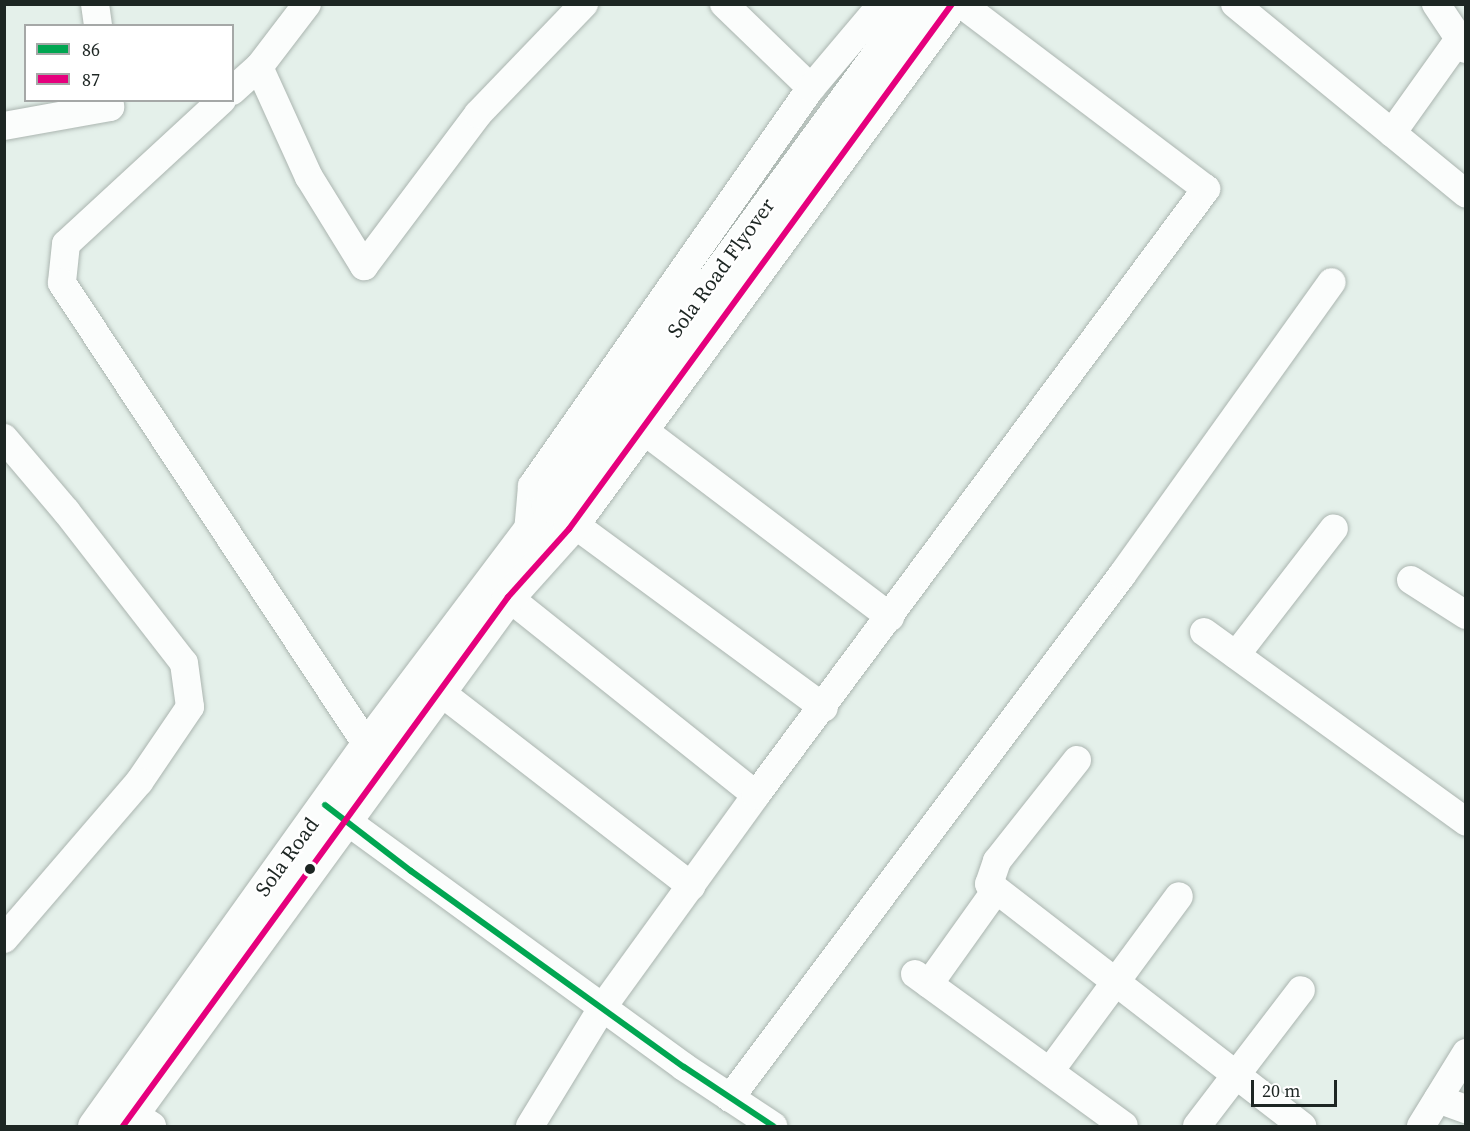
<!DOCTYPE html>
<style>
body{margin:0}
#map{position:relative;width:1470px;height:1131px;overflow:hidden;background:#e4f0ea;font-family:"Source Serif 4",serif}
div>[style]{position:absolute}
.roads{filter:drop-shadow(0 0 2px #abb5b0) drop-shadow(0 0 2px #abb5b0)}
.minor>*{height:28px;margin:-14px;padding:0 14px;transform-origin:14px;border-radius:14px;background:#fbfdfc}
.major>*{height:33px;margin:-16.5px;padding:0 16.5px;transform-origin:16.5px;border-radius:16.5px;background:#fbfdfc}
.bus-1>*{height:6px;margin:-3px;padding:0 3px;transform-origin:3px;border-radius:3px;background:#00a651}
.bus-2>*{height:6px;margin:-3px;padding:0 3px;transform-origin:3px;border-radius:3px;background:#e5007d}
.dots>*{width:16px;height:16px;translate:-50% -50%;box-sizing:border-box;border:3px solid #fff;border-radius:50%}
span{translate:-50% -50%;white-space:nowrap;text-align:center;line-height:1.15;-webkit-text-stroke:4.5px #fff;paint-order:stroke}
.street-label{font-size:21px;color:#1d2623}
.frame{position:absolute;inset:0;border:6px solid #1d2623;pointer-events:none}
.legend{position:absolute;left:24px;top:24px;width:210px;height:78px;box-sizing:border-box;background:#fff;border:2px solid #a5a8a7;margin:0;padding:8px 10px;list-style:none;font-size:18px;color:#1d2623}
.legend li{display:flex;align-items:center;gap:12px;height:30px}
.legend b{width:30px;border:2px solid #a5a8a7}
.scale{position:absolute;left:1251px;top:1080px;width:86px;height:27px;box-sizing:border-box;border:3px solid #1d2623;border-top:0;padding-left:8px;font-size:18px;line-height:21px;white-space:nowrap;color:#1d2623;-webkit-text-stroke:4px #fff;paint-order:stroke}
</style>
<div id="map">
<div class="roads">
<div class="minor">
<div style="left:95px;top:4px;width:22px;rotate:82deg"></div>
<div style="left:724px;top:4px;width:121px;rotate:44deg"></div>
<div style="left:1235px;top:4px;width:299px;rotate:39.4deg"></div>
<div style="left:1436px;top:4px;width:54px;rotate:56.3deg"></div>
<div style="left:259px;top:67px;width:121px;rotate:65.6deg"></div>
<div style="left:309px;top:177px;width:105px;rotate:58.3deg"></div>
<div style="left:364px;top:266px;width:190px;rotate:-53.1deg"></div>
<div style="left:478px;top:114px;width:153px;rotate:-46.1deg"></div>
<div style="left:232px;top:91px;width:36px;rotate:-42deg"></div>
<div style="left:259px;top:67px;width:79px;rotate:-52.7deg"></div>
<div style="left:222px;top:100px;width:212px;rotate:137.3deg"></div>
<div style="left:66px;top:244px;width:39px;rotate:96deg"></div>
<div style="left:62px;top:283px;width:554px;rotate:56.57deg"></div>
<div style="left:4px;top:126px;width:108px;rotate:-10.2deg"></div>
<div style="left:110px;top:107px;width:7px;rotate:-98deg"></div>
<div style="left:1392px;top:133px;width:115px;rotate:-54.5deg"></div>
<div style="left:651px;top:436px;width:300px;rotate:37.1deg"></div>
<div style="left:4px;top:438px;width:96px;rotate:49.7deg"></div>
<div style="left:66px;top:511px;width:192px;rotate:52.2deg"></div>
<div style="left:184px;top:663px;width:44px;rotate:82.2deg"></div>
<div style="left:190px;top:707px;width:91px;rotate:124.2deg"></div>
<div style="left:139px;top:782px;width:207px;rotate:130.7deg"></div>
<div style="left:582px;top:530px;width:300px;rotate:36.3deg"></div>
<div style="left:528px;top:532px;width:46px;rotate:-85deg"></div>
<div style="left:532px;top:486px;width:486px;rotate:-55deg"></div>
<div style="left:811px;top:88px;width:110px;rotate:-49.8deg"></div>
<div style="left:1411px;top:580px;width:65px;rotate:32.5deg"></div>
<div style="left:508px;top:597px;width:317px;rotate:38.6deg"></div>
<div style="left:1204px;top:632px;width:324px;rotate:35.9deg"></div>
<div style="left:1236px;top:655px;width:160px;rotate:-52.3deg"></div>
<div style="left:439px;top:691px;width:319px;rotate:37.7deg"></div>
<div style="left:1077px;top:760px;width:129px;rotate:128.4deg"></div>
<div style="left:997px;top:861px;width:24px;rotate:109deg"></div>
<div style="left:989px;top:884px;width:396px;rotate:37.7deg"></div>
<div style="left:329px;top:808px;width:439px;rotate:36.1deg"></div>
<div style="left:684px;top:1067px;width:107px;rotate:33.5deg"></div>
<div style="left:915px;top:974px;width:258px;rotate:36deg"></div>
<div style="left:929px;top:984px;width:115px;rotate:-54.5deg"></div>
<div style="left:1050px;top:1071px;width:217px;rotate:-53.6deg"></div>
<div style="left:730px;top:1098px;width:654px;rotate:-53.15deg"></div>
<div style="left:1122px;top:575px;width:360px;rotate:-54.4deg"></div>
<div style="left:1438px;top:1099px;width:30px;rotate:20deg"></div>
<div style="left:132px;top:1113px;width:24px;rotate:33deg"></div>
<div style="left:530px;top:1126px;width:138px;rotate:-58.6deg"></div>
<div style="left:602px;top:1008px;width:263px;rotate:-54.1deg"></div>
<div style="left:756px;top:795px;width:755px;rotate:-53.4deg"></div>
<div style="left:1206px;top:189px;width:302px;rotate:-142.9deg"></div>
<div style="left:1197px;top:1126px;width:171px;rotate:-52.6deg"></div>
<div style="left:1421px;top:1126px;width:86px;rotate:-58.3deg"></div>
</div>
<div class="major">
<div style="left:94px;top:1126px;width:469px;rotate:-54.4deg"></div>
<div style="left:367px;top:745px;width:301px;rotate:-53deg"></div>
<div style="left:548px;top:505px;width:621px;rotate:-53.78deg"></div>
<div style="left:123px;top:1126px;width:654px;rotate:-53.95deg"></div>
<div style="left:508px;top:597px;width:91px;rotate:-48.1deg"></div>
<div style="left:569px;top:529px;width:650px;rotate:-53.89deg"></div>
</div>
</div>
<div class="bus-1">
<div style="left:325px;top:805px;width:108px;rotate:37.5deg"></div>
<div style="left:411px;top:871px;width:336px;rotate:35.7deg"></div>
<div style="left:684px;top:1067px;width:107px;rotate:33.5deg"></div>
</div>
<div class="bus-2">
<div style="left:123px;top:1126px;width:654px;rotate:-53.95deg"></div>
<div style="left:508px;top:597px;width:91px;rotate:-48.1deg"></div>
<div style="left:569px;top:529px;width:650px;rotate:-53.89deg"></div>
</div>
<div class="dots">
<div style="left:310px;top:869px;background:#1d2623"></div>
</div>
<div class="street-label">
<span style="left:721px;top:268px;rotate:-54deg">Sola Road Flyover</span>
<span style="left:287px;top:857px;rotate:-54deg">Sola Road</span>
</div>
<div class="frame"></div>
<ul class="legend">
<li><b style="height:8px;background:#00a651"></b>86</li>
<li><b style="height:8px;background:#e5007d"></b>87</li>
</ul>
<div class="scale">20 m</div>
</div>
